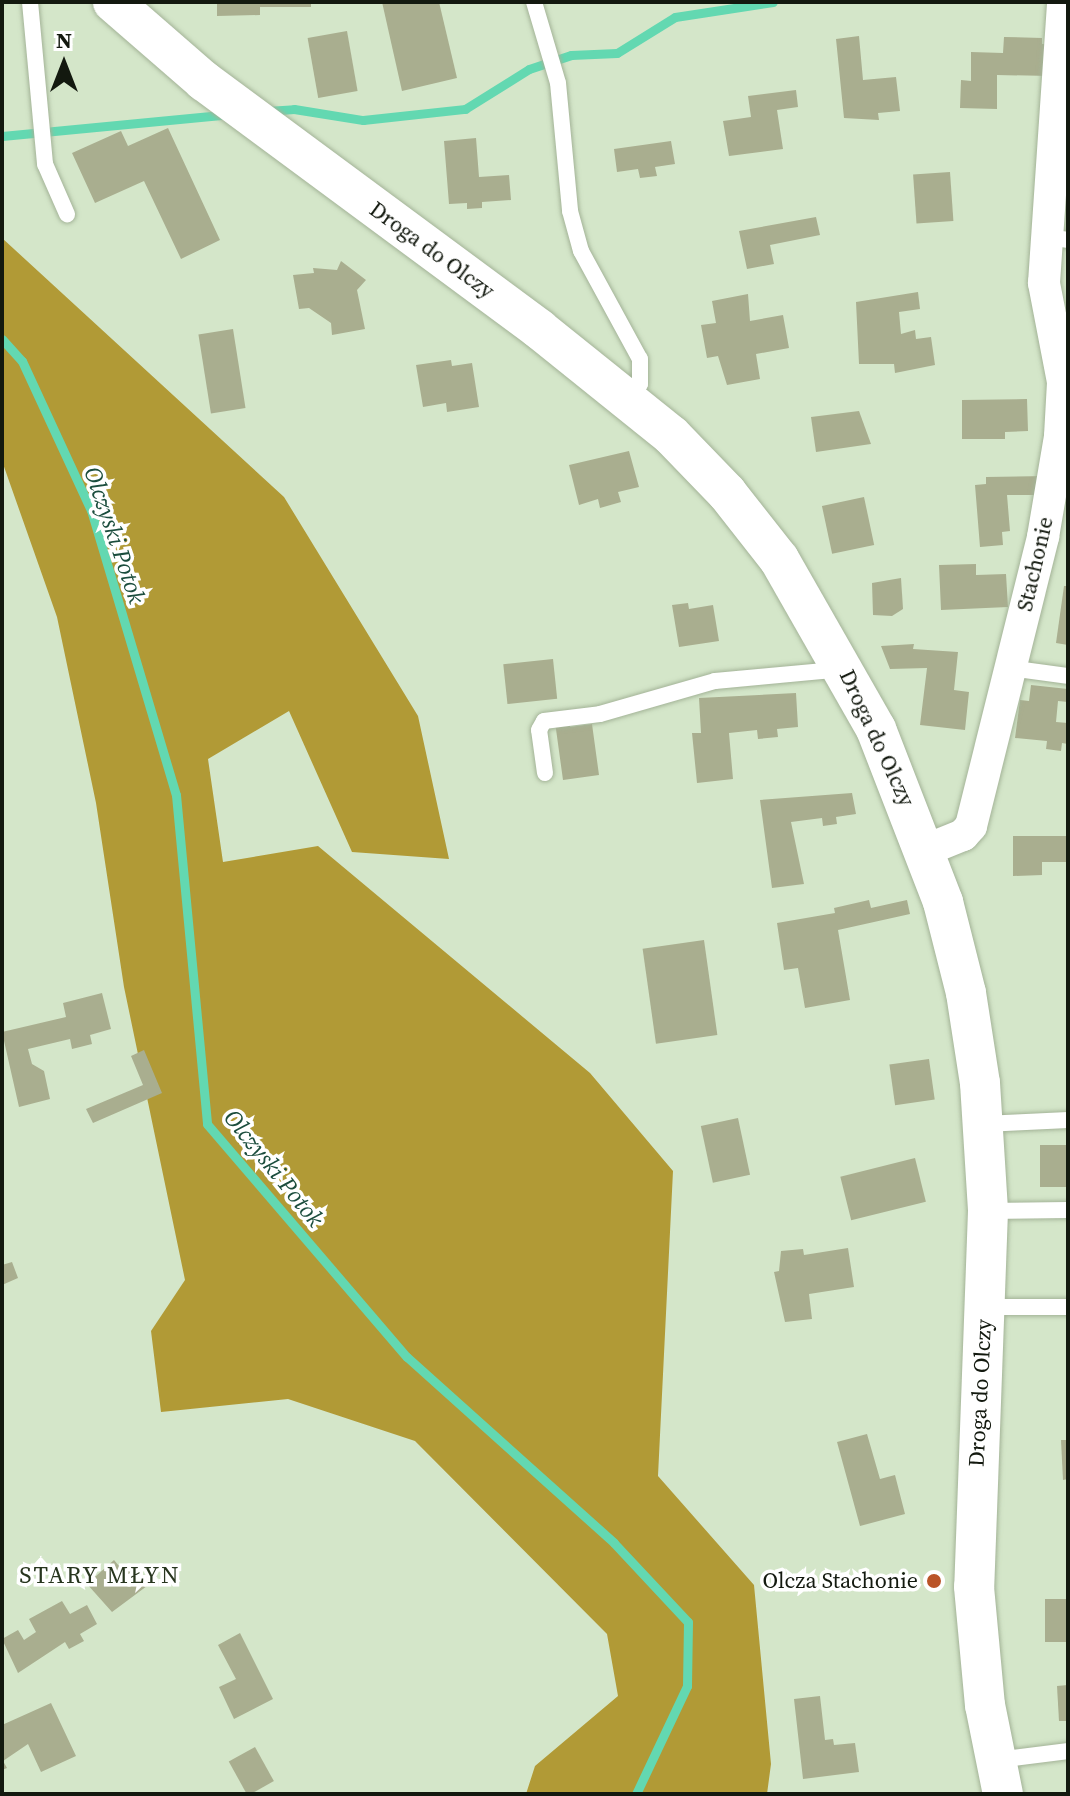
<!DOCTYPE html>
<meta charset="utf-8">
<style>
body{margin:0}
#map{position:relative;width:1070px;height:1796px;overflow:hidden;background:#d4e6c9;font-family:"Source Serif 4",serif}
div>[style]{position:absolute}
.forest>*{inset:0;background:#b19a36}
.stream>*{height:9px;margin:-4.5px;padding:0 4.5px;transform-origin:4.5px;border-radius:4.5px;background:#63d8b1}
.building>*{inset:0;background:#a9ae8f;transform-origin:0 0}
.roads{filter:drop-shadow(0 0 2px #a3b397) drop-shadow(0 0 2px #a3b397)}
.service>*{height:16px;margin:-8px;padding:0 8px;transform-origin:8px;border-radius:8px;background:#fff}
.minor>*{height:32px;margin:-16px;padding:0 16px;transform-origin:16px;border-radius:16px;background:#fff}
.tertiary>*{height:40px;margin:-20px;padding:0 20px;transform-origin:20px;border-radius:20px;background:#fff}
.dots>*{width:22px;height:22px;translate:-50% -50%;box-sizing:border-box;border:4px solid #fff;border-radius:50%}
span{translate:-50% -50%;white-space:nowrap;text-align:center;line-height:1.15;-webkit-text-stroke:7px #fff;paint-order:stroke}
.street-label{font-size:22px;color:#13190f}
.poi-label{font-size:22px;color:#13190f}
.right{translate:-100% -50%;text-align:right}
.water-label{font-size:24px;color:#1b4d3d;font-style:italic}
.neighbourhood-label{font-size:24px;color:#27351e;letter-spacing:2px}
.frame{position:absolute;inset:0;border:4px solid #13190f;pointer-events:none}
.north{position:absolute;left:24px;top:24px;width:80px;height:80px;-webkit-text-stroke:6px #fff;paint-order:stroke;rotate:0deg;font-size:22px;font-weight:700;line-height:32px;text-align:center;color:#13190f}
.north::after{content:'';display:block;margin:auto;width:28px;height:36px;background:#13190f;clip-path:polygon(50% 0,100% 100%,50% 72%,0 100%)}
</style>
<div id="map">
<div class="forest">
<div style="clip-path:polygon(2px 238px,284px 497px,418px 716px,449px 859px,352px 852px,289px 711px,208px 759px,223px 862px,318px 846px,590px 1073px,673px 1171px,658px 1476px,754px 1585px,771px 1764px,767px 1794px,526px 1794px,535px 1766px,618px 1696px,607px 1634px,415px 1441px,288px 1399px,161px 1412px,151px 1331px,185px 1280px,124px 987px,96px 803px,57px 617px,2px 461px)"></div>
</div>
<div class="stream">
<div style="left:267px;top:111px;width:27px;rotate:-4deg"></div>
<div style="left:294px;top:109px;width:70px;rotate:9.1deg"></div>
<div style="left:363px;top:120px;width:103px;rotate:-6.2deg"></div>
<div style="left:465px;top:109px;width:75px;rotate:-32deg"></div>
<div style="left:529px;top:69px;width:44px;rotate:-18.4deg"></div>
<div style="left:571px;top:55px;width:46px;rotate:-2.5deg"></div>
<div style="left:617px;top:53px;width:68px;rotate:-31.8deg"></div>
<div style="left:675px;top:17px;width:99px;rotate:-8.7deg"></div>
<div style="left:2px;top:136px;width:228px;rotate:-5.5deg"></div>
<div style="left:2px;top:339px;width:30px;rotate:48deg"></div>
<div style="left:22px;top:361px;width:164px;rotate:65.2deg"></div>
<div style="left:91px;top:510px;width:297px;rotate:73.4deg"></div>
<div style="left:176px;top:795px;width:330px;rotate:84.6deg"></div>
<div style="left:207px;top:1124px;width:307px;rotate:49.4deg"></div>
<div style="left:407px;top:1357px;width:278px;rotate:41.9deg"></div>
<div style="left:614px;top:1543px;width:108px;rotate:46.9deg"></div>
<div style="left:688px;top:1622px;width:64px;rotate:90.9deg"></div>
<div style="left:687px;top:1686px;width:119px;rotate:115.3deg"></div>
</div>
<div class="building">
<div style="clip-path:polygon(217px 2px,311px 2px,311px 7px,260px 7px,260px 15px,217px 16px)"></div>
<div style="clip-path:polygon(382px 2px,439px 2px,457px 78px,402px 91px)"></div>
<div style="left:347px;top:31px;width:61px;height:40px;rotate:80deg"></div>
<div style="clip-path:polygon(859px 36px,863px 80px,896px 77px,900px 111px,878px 113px,879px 120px,844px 118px,836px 39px)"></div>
<div style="clip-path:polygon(1004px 37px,1042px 38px,1042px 44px,1051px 44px,1050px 76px,997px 75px,997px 109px,960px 108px,961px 80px,971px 81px,971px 52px,1003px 53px)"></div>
<div style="clip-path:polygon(796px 90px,798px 107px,777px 110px,783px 149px,729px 156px,723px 121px,751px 117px,748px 96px)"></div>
<div style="clip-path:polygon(168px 128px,220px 240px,181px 259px,144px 181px,95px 203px,72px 153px,121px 131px,128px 146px)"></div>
<div style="clip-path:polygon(476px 138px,479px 177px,509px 175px,511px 200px,482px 202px,482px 208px,467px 209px,467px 203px,449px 204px,444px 141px)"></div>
<div style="clip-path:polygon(671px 141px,675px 164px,655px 167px,657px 176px,640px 178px,638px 169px,617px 172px,614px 149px)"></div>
<div style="left:950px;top:172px;width:49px;height:37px;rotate:86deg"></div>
<div style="clip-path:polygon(816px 217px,820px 235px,770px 245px,774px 264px,747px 269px,739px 231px)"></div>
<div style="clip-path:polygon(341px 261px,366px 280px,357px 290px,365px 329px,332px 335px,331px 323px,309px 308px,299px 309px,293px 275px,314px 273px,313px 268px,337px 270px)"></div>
<div style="clip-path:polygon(918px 292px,920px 309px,899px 312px,901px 334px,915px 330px,916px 339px,931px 337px,935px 365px,895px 373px,894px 364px,859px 364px,856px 302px)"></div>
<div style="clip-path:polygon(748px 294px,750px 321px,783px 315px,789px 348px,756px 354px,760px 379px,727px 385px,718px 356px,707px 358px,701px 325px,716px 323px,712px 301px)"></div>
<div style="left:233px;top:329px;width:80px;height:35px;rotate:81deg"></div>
<div style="clip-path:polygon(451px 360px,452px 366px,472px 363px,479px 407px,447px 412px,446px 403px,423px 407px,416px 365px)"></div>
<div style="clip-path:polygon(1027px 399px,1028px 431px,1005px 432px,1005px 439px,962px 439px,962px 400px)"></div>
<div style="clip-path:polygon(859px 411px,871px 444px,816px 452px,811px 417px)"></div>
<div style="clip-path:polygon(629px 451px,639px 487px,618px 492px,621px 502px,600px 508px,598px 499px,579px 505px,569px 465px)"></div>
<div style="clip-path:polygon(1047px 476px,1047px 495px,1007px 495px,1010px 531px,1002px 532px,1003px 545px,980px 547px,975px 485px,986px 484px,986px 477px)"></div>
<div style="left:864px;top:497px;width:49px;height:43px;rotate:78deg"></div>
<div style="clip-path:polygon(976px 564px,976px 575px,1006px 574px,1008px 607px,941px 610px,939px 565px)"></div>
<div style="clip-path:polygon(901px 578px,903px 609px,892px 616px,873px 615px,872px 583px)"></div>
<div style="clip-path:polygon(1064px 586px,1068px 586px,1068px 645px,1056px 643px)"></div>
<div style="clip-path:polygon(688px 603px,689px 609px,713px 605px,719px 641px,679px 647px,672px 605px)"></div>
<div style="clip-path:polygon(914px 644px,913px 649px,958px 652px,954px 690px,969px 692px,965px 730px,920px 725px,927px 668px,890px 669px,881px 646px)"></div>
<div style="left:553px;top:659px;width:40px;height:50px;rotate:84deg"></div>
<div style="clip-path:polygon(1031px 685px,1068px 689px,1068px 702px,1058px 701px,1056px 722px,1068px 723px,1068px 744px,1062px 743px,1061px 751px,1046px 749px,1047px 741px,1015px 738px,1020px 700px,1029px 701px)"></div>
<div style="clip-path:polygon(796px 693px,798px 727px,777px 729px,778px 737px,758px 739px,757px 730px,729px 733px,733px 779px,697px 783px,692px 733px,701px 733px,699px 698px)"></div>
<div style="clip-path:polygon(570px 720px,570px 727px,592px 724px,599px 775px,563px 780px,555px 722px)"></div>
<div style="clip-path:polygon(852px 793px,856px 814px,836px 817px,837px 824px,823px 826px,822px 818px,791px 822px,804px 884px,772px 888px,760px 800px)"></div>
<div style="clip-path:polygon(1013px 836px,1068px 836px,1068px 862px,1042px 862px,1042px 875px,1013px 876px)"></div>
<div style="clip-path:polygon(869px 900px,871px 908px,907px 900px,910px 914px,838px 930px,850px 1000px,805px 1008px,798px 968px,784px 970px,777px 923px,835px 913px,834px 908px)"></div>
<div style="left:704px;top:940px;width:96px;height:62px;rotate:82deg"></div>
<div style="clip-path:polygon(102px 993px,111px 1029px,90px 1035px,92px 1044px,72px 1049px,70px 1039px,28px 1049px,32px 1064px,44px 1071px,50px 1099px,19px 1107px,2px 1032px,66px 1017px,63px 1003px)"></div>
<div style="clip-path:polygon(144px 1050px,162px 1093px,93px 1123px,86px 1109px,143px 1085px,131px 1056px)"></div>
<div style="left:929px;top:1059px;width:41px;height:40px;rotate:82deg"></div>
<div style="left:738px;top:1118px;width:58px;height:38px;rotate:78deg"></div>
<div style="left:1040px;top:1145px;width:28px;height:42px"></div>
<div style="left:915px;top:1158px;width:45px;height:77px;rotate:76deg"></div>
<div style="clip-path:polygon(848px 1248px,854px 1287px,809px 1294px,812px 1319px,785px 1322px,774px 1272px,779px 1271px,781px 1251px,803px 1249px,804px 1255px)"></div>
<div style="clip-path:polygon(12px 1262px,18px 1278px,2px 1285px,2px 1265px)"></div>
<div style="clip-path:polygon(867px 1434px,880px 1479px,895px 1475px,905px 1514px,860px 1526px,837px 1442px)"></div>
<div style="clip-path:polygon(1061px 1440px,1068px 1440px,1068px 1479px,1063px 1480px)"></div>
<div style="clip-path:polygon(114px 1560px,124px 1572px,130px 1566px,147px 1586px,112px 1612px,87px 1584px)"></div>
<div style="left:1068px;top:1599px;width:43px;height:23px;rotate:90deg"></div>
<div style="clip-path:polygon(62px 1601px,70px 1614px,87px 1605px,97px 1624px,80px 1634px,84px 1641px,69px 1649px,65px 1642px,18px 1673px,2px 1639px,18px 1630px,24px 1640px,36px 1632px,29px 1619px)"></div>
<div style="clip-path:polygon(240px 1633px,273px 1699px,234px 1719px,219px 1687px,236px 1679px,218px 1645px)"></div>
<div style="clip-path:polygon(1068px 1685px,1068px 1721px,1059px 1721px,1057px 1686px)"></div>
<div style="clip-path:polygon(820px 1696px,825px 1740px,833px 1739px,834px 1745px,855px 1743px,859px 1772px,803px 1779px,794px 1699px)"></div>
<div style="clip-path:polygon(51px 1703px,76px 1756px,41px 1772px,28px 1744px,3px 1761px,7px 1768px,2px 1770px,2px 1725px)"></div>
<div style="left:255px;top:1747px;width:39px;height:30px;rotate:61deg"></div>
</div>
<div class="roads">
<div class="service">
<div style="left:30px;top:2px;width:163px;rotate:84.7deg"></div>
<div style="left:45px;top:164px;width:55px;rotate:66.3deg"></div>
<div style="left:534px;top:2px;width:84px;rotate:73.5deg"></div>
<div style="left:558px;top:83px;width:129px;rotate:84.6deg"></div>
<div style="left:570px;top:211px;width:41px;rotate:74.6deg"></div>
<div style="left:581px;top:251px;width:123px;rotate:61.4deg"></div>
<div style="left:640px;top:359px;width:25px;rotate:90deg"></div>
<div style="left:640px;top:384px;width:18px;rotate:128deg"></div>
<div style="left:1047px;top:237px;width:21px;rotate:8deg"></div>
<div style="left:1009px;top:668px;width:60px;rotate:7.7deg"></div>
<div style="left:545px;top:773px;width:43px;rotate:-97.9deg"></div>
<div style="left:539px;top:730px;width:10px;rotate:-61deg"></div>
<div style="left:544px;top:721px;width:56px;rotate:-7.1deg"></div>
<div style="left:600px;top:714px;width:120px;rotate:-16deg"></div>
<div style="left:715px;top:681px;width:107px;rotate:-5.3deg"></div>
<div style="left:822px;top:671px;width:20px;rotate:-24deg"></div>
<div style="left:984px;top:1124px;width:84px;rotate:-2.7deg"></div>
<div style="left:989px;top:1211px;width:79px;rotate:-0.7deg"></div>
<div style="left:984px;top:1307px;width:84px"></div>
<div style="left:997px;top:1760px;width:72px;rotate:-7.2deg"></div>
</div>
<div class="minor">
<div style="left:926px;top:850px;width:40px;rotate:-22deg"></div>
<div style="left:963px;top:835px;width:12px;rotate:-48deg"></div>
<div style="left:971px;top:826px;width:298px;rotate:-76deg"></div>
<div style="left:1043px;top:537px;width:102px;rotate:-80.4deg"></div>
<div style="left:1060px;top:436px;width:54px;rotate:-86.8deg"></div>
<div style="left:1063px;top:382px;width:101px;rotate:-100.9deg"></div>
<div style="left:1044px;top:283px;width:282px;rotate:-86.1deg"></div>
</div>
<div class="tertiary">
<div style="left:113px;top:2px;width:121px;rotate:41deg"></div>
<div style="left:204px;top:81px;width:417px;rotate:36.5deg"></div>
<div style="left:539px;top:329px;width:169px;rotate:38.8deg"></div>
<div style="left:671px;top:435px;width:81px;rotate:46deg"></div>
<div style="left:727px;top:493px;width:84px;rotate:51.8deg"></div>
<div style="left:779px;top:559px;width:196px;rotate:60.3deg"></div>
<div style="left:876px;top:729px;width:186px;rotate:68.8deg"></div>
<div style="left:943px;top:902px;width:94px;rotate:75.8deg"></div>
<div style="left:966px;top:993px;width:91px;rotate:81.2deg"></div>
<div style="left:980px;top:1083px;width:128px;rotate:86.4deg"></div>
<div style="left:988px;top:1211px;width:376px;rotate:92.1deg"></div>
<div style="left:974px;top:1587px;width:119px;rotate:84.7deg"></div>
<div style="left:985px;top:1705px;width:91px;rotate:78.6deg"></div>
</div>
</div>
<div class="dots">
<div style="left:934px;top:1581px;background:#ba5428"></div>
</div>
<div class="street-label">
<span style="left:432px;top:250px;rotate:36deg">Droga do Olczy</span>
<span style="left:1035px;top:564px;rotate:-77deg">Stachonie</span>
<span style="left:877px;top:738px;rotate:65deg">Droga do Olczy</span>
<span style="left:980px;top:1393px;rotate:-87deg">Droga do Olczy</span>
</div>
<div class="poi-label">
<span class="right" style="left:918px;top:1581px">Olcza Stachonie</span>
</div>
<div class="water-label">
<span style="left:115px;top:535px;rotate:71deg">Olczyski Potok</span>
<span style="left:274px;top:1168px;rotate:51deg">Olczyski Potok</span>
</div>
<div class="neighbourhood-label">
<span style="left:100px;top:1575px">STARY MŁYN</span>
</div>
<div class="frame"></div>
<div class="north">N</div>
</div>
